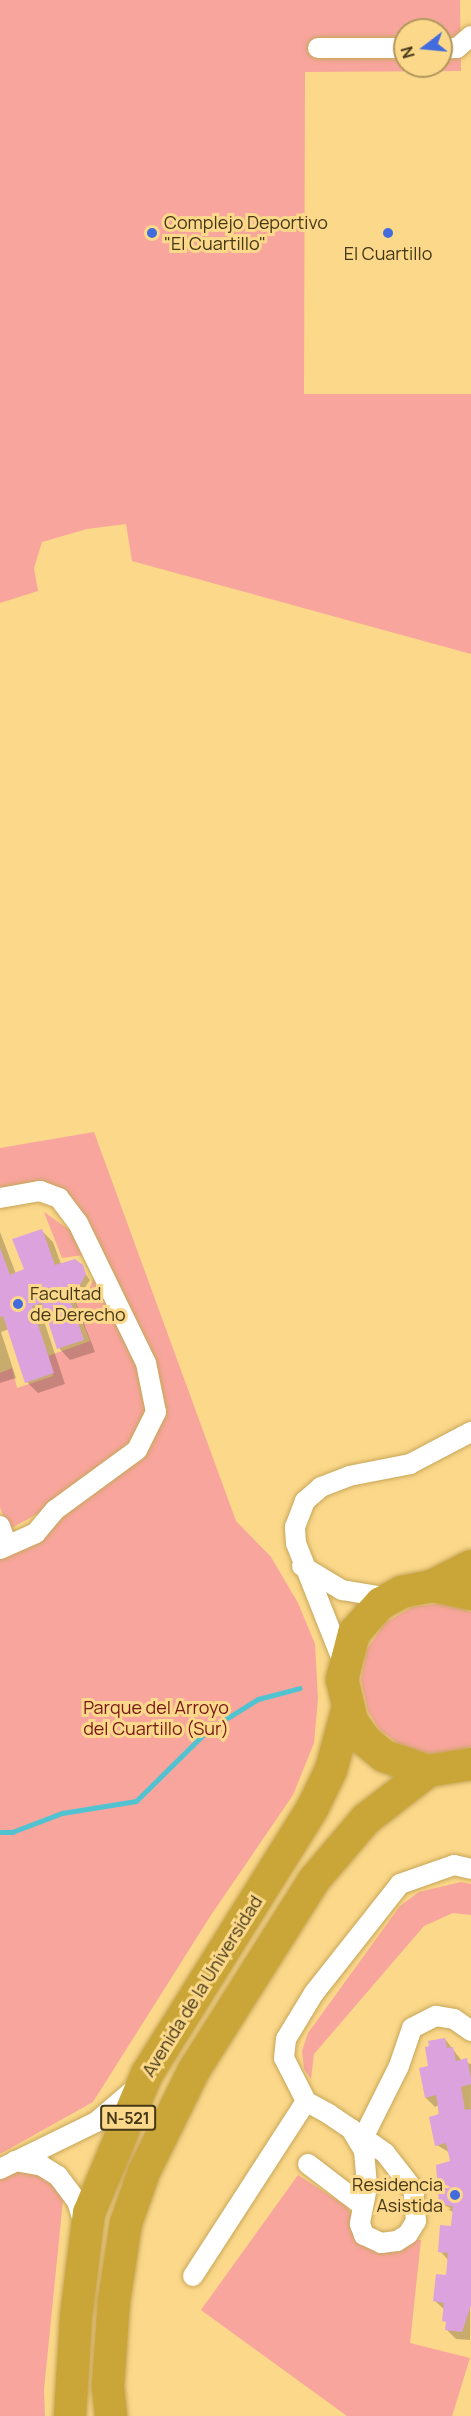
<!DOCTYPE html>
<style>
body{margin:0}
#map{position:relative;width:471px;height:2416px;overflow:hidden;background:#fbd88a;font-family:Manrope,sans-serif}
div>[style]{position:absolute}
.green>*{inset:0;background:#f8a59d}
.shadow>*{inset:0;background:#0003}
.stream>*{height:5px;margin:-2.5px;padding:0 2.5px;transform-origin:2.5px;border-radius:2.5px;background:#51c3d0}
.building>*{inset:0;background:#dca2dd}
.roads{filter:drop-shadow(0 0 2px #c7a659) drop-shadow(0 0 2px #c7a659)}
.minor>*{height:20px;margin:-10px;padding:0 10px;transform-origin:10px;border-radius:10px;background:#fff}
.trunk>*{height:32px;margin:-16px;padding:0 16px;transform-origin:16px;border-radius:16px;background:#caa638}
.dots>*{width:16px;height:16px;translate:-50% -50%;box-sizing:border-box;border:3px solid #fbd88a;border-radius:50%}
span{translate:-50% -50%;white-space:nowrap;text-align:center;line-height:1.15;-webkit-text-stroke:6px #fbd88a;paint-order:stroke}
.shield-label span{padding:2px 4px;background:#fbd88a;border:2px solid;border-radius:4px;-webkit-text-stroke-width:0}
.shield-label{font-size:16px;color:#453717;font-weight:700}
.poi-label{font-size:18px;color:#453717}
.left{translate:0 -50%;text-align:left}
.right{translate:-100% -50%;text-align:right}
.park-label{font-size:18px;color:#781516}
.street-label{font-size:18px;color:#453717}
.north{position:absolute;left:393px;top:18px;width:60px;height:60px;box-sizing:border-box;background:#fbd88a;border:2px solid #b2985c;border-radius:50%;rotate:254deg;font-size:16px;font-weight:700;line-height:24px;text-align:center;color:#453717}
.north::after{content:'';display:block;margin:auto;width:21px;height:27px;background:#426bdd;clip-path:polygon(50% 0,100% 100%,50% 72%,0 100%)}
</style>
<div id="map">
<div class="green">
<div style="clip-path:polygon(evenodd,0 0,460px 0,461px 71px,305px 72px,304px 394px,471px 394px,471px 654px,132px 561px,126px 524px,87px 529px,42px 542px,34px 568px,38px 591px,0 603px,0 0,405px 30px,441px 30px,441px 66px,405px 66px,405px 30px)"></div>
<div style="clip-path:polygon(94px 1132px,236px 1521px,271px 1557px,298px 1603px,315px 1644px,318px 1699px,314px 1743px,293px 1795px,211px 1915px,93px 2102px,0 2154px,0 1555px,35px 1540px,141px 1452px,152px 1362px,54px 1198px,0 1197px,0 1148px)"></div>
<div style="clip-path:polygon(44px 1212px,81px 1238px,137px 1359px,147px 1399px,145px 1422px,132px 1442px,59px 1502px,8px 1530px,0 1507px,0 1373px,12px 1368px,17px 1388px,53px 1376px,48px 1356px,90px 1341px,73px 1297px,89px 1290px,95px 1274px,83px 1255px,62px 1258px)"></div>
<div style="clip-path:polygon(443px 1603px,471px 1612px,471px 1747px,435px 1755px,404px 1748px,379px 1729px,368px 1711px,361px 1680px,367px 1649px,385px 1623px,412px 1607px)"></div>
<div style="clip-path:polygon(461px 1882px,471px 1884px,471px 1915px,453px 1913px,424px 1926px,314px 2054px,311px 2079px,304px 2069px,302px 2051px,308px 2033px,400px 1906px,419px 1892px)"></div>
<div style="clip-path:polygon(16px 2172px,35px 2172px,50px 2181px,63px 2200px,44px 2390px,45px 2416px,0 2416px,0 2178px)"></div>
<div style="clip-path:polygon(298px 2175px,346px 2206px,364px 2236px,421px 2240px,410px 2343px,470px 2358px,452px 2416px,347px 2416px,201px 2310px)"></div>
</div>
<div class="shadow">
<div style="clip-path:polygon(41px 1230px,53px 1242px,61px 1264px,79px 1265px,90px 1280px,84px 1289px,73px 1295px,95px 1352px,70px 1360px,59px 1348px,48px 1316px,43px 1318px,65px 1384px,38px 1393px,27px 1382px,9px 1329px,1px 1332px,16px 1378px,0 1383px,0 1232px,16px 1274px,26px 1270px)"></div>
<div style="clip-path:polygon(445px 2039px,462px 2061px,471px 2064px,470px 2340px,456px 2339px,447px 2330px,445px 2310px,435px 2301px,448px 2277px,449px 2261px,440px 2251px,453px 2228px,454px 2213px,441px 2204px,452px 2162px,450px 2153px,437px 2145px,439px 2105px,435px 2107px,426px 2098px,421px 2069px,430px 2067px)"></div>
</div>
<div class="stream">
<div style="left:0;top:1832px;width:12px"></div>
<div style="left:12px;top:1832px;width:53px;rotate:-20.8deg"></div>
<div style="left:62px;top:1813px;width:75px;rotate:-9.2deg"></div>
<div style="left:136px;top:1801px;width:101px;rotate:-44.6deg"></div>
<div style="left:208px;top:1730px;width:59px;rotate:-31.8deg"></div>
<div style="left:258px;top:1699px;width:43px;rotate:-14.7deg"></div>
</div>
<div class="building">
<div style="clip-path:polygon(42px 1229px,55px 1265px,75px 1259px,83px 1265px,86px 1274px,80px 1285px,67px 1291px,84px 1340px,57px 1349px,42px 1303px,32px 1306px,54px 1373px,25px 1383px,3px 1316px,0 1317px,0 1248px,10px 1275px,24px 1269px,12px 1239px)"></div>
<div style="clip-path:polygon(445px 2038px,447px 2048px,453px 2047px,456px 2061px,467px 2058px,471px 2079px,471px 2084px,461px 2087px,465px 2110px,471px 2109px,471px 2305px,462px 2332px,445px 2330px,446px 2322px,442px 2321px,444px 2303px,433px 2301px,436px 2274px,446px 2275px,448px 2253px,438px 2252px,440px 2225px,451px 2226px,453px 2206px,439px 2204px,436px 2165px,450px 2161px,446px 2143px,435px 2146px,429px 2117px,439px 2114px,436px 2095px,425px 2098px,419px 2068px,428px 2066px,425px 2047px,429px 2046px,428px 2041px)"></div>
</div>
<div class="roads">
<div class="minor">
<div style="left:318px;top:48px;width:87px"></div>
<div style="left:441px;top:49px;width:16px;rotate:-4deg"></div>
<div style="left:457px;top:48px;width:18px;rotate:-41deg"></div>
<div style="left:0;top:1198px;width:41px;rotate:-9.9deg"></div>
<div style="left:40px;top:1191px;width:20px;rotate:20deg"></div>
<div style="left:59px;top:1198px;width:31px;rotate:53deg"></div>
<div style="left:78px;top:1223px;width:156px;rotate:64.1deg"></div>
<div style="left:146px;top:1363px;width:50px;rotate:78.5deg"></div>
<div style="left:156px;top:1412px;width:42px;rotate:116.6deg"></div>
<div style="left:137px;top:1450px;width:102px;rotate:143.8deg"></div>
<div style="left:55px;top:1510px;width:30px;rotate:130deg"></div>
<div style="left:36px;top:1533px;width:39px;rotate:156deg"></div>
<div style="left:0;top:1526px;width:21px;rotate:71deg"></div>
<div style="left:302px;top:1566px;width:47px;rotate:31deg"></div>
<div style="left:342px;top:1590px;width:49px;rotate:9.5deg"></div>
<div style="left:343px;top:1662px;width:128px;rotate:-111.6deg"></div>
<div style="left:296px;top:1543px;width:16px;rotate:-94deg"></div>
<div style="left:295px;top:1527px;width:28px;rotate:-69deg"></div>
<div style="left:305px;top:1501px;width:21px;rotate:-41deg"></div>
<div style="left:321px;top:1487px;width:30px;rotate:-21deg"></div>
<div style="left:349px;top:1476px;width:62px;rotate:-11.1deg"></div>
<div style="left:410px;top:1464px;width:69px;rotate:-27.7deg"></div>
<div style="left:351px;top:2129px;width:26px;rotate:59deg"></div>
<div style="left:364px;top:2151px;width:36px;rotate:85deg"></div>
<div style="left:367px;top:2187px;width:38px;rotate:101deg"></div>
<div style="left:360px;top:2224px;width:12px;rotate:70deg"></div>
<div style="left:364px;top:2235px;width:19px;rotate:25deg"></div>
<div style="left:381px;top:2243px;width:16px;rotate:-7deg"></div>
<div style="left:397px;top:2241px;width:13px;rotate:-32deg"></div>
<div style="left:408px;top:2234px;width:15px;rotate:-58deg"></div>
<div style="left:416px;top:2221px;width:32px;rotate:-95deg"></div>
<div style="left:413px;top:2189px;width:46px;rotate:-127.9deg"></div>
<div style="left:385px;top:2153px;width:42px;rotate:-144.8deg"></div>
<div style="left:351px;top:2129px;width:27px;rotate:-146deg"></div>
<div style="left:329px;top:2114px;width:26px;rotate:-151deg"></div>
<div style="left:306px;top:2101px;width:48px;rotate:-117.1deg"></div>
<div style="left:284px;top:2058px;width:19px;rotate:-84deg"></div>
<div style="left:286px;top:2039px;width:54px;rotate:-58.7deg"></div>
<div style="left:314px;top:1993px;width:139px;rotate:-51.7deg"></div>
<div style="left:400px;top:1884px;width:57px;rotate:-19.4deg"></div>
<div style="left:454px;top:1865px;width:17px;rotate:13deg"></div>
<div style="left:363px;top:2138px;width:80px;rotate:-63.4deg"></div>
<div style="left:399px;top:2066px;width:40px;rotate:-71.1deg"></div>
<div style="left:412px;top:2028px;width:27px;rotate:-27deg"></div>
<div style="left:436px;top:2016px;width:18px;rotate:9deg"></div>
<div style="left:454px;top:2019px;width:21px;rotate:35deg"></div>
<div style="left:15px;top:2161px;width:27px;rotate:10deg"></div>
<div style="left:42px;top:2166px;width:19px;rotate:32deg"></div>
<div style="left:58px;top:2176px;width:31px;rotate:53deg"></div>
<div style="left:77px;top:2201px;width:24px;rotate:73deg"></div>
<div style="left:308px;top:2164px;width:69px;rotate:37.4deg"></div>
<div style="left:0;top:2169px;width:107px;rotate:-26.1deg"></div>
<div style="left:96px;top:2122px;width:54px;rotate:-40.5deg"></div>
<div style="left:193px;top:2276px;width:208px;rotate:-57.1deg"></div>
</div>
<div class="trunk">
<div style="left:432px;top:1586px;width:44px;rotate:-27.1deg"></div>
<div style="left:471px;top:1594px;width:40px;rotate:-168deg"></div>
<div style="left:432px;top:1586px;width:31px;rotate:169deg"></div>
<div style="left:402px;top:1592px;width:24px;rotate:152deg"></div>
<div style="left:381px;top:1603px;width:40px;rotate:132deg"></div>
<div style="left:354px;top:1633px;width:48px;rotate:104.6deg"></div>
<div style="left:342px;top:1679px;width:44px;rotate:76.9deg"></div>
<div style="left:352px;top:1722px;width:24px;rotate:54deg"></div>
<div style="left:366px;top:1741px;width:23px;rotate:40deg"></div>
<div style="left:384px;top:1756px;width:46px;rotate:18.8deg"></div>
<div style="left:428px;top:1771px;width:44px;rotate:-9.2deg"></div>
<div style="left:70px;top:2416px;width:99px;rotate:-86.5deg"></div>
<div style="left:76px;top:2317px;width:105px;rotate:-82.9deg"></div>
<div style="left:89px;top:2213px;width:151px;rotate:-67.4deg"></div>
<div style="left:147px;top:2074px;width:314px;rotate:-58.1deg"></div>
<div style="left:313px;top:1807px;width:41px;rotate:-64.1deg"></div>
<div style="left:331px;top:1770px;width:61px;rotate:-74.8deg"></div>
<div style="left:111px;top:2416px;width:30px;rotate:-96deg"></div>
<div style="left:108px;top:2386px;width:85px;rotate:-86deg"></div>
<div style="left:114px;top:2301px;width:79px;rotate:-81.3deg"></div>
<div style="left:126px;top:2223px;width:54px;rotate:-70.6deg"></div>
<div style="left:144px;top:2172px;width:114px;rotate:-63.9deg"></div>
<div style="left:194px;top:2070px;width:225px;rotate:-57.7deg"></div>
<div style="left:314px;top:1880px;width:80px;rotate:-49.6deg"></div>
<div style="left:366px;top:1819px;width:78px;rotate:-37.7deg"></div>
</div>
</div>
<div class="dots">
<div style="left:152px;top:233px;background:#426bdd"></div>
<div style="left:388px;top:233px;background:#426bdd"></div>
<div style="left:18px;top:1304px;background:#426bdd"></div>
<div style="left:455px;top:2195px;background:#426bdd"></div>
</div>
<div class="shield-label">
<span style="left:128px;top:2118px">N-521</span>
</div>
<div class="poi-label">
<span class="left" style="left:164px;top:233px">Complejo Deportivo<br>"El Cuartillo"</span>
<span style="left:388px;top:253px">El Cuartillo</span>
<span class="left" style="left:30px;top:1304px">Facultad<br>de Derecho</span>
<span class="right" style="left:443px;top:2195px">Residencia<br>Asistida</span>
</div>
<div class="park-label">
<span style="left:156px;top:1718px">Parque del Arroyo<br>del Cuartillo (Sur)</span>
</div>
<div class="street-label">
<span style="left:202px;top:1986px;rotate:-58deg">Avenida de la Universidad</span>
</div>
<div class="north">N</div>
</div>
